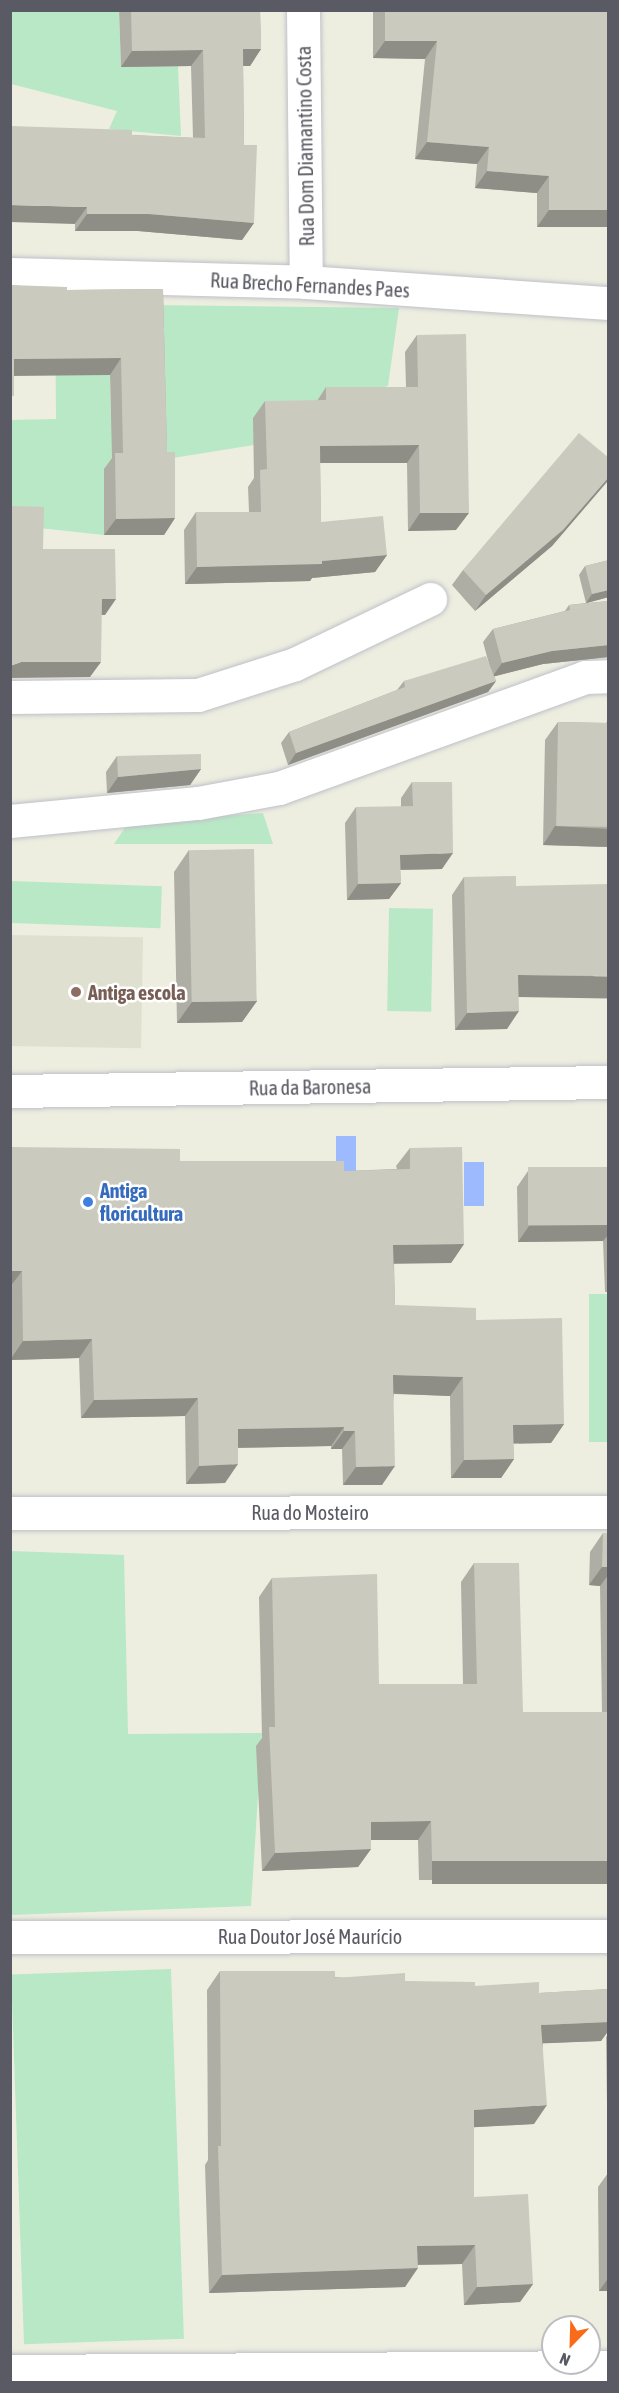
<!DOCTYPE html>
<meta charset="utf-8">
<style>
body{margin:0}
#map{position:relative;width:619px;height:2393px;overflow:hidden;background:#edeee0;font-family:"Asap Condensed",sans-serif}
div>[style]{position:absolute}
.education>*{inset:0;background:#dfe0d0;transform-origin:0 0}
.green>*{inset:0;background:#b9e8c6;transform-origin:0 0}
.water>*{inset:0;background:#9ebaff;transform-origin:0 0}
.roads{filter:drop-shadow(0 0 2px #bfc0c8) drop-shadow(0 0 2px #bfc0c8)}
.minor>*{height:33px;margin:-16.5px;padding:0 16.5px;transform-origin:16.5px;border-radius:16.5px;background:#fff}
.wall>*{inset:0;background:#afaea4}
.shaded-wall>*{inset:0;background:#8e8d86;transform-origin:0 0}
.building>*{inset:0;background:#cbcabf;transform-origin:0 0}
.dots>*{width:16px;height:16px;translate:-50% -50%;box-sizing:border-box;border:3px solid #fff;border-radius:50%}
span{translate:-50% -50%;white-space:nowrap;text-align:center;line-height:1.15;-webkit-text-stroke:5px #fff;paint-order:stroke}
.street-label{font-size:20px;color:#595a63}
.education-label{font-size:20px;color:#785e54;font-weight:700}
.left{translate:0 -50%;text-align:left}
.shop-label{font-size:20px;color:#366cbe;font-weight:700}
.frame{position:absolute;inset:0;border:12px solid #595a63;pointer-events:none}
.north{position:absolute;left:541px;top:2315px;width:60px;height:60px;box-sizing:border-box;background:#fff;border:2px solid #bdbdc1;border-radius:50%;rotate:203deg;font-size:16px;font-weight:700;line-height:24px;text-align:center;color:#595a63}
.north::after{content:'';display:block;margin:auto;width:21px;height:27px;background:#f96a1a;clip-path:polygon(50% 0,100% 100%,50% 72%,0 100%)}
</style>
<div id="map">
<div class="education">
<div style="left:11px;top:935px;width:132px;height:111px;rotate:1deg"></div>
</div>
<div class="green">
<div style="clip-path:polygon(11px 11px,119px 11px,121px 67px,178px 66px,181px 136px,109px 129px,117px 111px,11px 84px)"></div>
<div style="clip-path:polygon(55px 304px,108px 306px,111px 420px,151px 305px,399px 308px,388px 386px,254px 418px,254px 445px,104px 469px,104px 535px,11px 525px,10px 420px,56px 419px)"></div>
<div style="clip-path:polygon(263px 813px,273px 844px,114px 844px,128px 823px)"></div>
<div style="left:11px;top:881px;width:151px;height:42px;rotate:2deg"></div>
<div style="left:389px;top:908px;width:44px;height:103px;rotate:1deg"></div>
<div style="left:608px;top:1294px;width:148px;height:19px;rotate:90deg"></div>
<div style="clip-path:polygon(10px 1551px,124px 1555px,128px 1734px,262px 1733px,251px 1906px,11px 1915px)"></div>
<div style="left:171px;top:1969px;width:370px;height:160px;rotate:88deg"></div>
</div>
<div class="water">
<div style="left:336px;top:1136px;width:20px;height:45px"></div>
<div style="left:464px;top:1162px;width:20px;height:44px"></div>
</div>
<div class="roads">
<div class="minor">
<div style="left:303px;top:10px;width:272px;rotate:89.4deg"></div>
<div style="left:10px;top:274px;width:296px;rotate:1.5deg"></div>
<div style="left:306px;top:282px;width:303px;rotate:4deg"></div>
<div style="left:10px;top:697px;width:188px;rotate:-0.6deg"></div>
<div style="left:198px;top:695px;width:102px;rotate:-17.7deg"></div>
<div style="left:295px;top:664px;width:150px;rotate:-25.7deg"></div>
<div style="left:10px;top:821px;width:189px;rotate:-5.5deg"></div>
<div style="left:198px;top:803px;width:82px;rotate:-10.5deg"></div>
<div style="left:279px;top:788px;width:326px;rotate:-19.9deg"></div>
<div style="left:585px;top:677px;width:23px;rotate:-2deg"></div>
<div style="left:10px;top:1091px;width:598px;rotate:-0.86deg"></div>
<div style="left:10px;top:1513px;width:598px;rotate:-0.1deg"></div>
<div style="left:10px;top:1937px;width:598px;rotate:-0.1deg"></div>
<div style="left:10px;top:2371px;width:598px;rotate:-0.38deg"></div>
</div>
</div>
<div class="wall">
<div style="clip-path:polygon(119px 10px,260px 10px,261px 49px,250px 66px,243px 66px,244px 145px,254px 223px,242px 240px,138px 231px,75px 231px,75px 224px,132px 135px,193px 138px,191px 66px,121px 67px)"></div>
<div style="clip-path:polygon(609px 10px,609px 227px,537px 227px,537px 193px,475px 188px,477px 164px,415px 159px,425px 59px,373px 58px,373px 11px)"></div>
<div style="clip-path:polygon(10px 285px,67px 290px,163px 289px,167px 452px,175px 518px,164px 535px,104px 535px,104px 469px,112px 458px,110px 375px,14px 375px)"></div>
<div style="clip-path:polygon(417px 335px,456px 530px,408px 531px,407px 463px,320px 463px,321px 522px,387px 555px,375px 572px,312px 578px,310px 581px,185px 584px,184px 530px,196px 512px,249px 512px,248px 487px,254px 478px,253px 418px,265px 401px,317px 401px,326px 387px,406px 387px,405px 352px)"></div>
<div style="clip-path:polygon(609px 458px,609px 479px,552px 546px,475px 611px,452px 585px,463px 570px)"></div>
<div style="clip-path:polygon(609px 560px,609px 597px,587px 603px,609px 601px,609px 657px,543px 664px,494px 676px,496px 681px,488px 692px,288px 765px,281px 743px,289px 732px,397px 690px,404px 681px,489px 664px,483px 642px,493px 629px,565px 611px,569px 605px,586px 603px,579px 575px,585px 566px)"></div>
<div style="clip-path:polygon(609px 719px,609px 847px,543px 845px,545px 740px,558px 722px,606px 723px)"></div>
<div style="clip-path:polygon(117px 756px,201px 769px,190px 785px,107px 793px,106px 772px)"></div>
<div style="clip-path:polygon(412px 782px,442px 869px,400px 870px,401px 883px,389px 899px,347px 900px,345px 823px,356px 807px,401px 807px,401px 798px)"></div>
<div style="clip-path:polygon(189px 850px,257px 1001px,242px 1022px,177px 1023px,174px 872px)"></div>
<div style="clip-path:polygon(464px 877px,516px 886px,609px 994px,519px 993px,507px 1029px,455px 1030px,452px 895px)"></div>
<div style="clip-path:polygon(10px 1147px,180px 1161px,344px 1171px,397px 1169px,396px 1166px,410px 1148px,464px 1244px,451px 1263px,394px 1263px,395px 1305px,476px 1320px,564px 1424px,551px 1443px,513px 1443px,514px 1459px,501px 1478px,451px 1478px,450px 1396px,394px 1394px,382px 1485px,343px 1485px,342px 1449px,331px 1449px,331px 1446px,238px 1448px,225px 1483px,186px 1484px,185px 1416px,81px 1418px,79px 1358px,10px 1360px)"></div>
<div style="clip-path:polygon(609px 1167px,609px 1292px,605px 1292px,603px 1241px,518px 1242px,517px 1187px,528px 1171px)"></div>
<div style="clip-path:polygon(603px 1533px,609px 1534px,609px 1880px,419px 1880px,418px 1840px,371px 1840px,371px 1849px,358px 1867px,262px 1871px,256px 1746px,262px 1738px,259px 1597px,272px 1578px,379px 1684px,463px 1684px,461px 1582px,474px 1563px,523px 1712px,602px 1712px,600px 1586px,589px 1585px,590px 1552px)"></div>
<div style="clip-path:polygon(220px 1971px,405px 1981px,475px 1986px,539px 1993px,609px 1989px,609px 2030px,601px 2041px,543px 2043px,534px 2124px,474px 2127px,474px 2197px,533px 2284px,520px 2302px,464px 2305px,462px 2264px,418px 2265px,405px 2287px,209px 2293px,205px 2165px,208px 2160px,207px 1990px)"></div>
<div style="clip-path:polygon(609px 2033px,609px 2291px,599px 2291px,598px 2187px,608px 2173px,606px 2037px)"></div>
</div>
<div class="shaded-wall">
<div style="clip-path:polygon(385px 41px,437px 41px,425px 59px,373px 58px)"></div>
<div style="clip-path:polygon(243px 49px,261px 49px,250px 66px,231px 66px)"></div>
<div style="clip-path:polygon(203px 50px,191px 66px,121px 67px,132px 51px)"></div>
<div style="clip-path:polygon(427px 142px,489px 147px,477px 164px,415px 159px)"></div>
<div style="clip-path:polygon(487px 171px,549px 176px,537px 193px,475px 188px)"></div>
<div style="clip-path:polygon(10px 205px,87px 207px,75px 224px,10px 222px)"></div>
<div style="clip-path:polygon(549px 210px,609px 210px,609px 227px,537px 227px)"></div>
<div style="clip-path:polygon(87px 214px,149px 214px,254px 223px,242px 240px,138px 231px,75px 231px)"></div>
<div style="clip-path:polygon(121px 358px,110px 375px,10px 376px,14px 359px)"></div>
<div style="clip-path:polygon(419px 445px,407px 463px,308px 463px,320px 446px)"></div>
<div style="clip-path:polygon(609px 477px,609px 479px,607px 482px,552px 546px,475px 611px,486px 595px)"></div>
<div style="clip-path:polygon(420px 513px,469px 513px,456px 530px,408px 531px)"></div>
<div style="clip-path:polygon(175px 518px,164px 535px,104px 535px,116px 519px)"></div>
<div style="clip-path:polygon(387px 555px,375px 572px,312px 578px,310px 581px,185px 584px,197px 567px,322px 561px)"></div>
<div style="clip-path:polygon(609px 590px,609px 597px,586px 603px,592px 594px)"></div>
<div style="clip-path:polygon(102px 599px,116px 599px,105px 615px,91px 615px)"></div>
<div style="clip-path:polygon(609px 645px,609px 657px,543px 664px,492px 677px,502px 663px,552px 651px)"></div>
<div style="clip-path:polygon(21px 662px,101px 662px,90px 677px,10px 678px,10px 666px)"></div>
<div style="clip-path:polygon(496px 681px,488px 692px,288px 765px,296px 753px)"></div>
<div style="clip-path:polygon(201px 769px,190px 785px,107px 793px,118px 777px)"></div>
<div style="clip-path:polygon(555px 826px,609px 829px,609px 847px,543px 845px)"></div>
<div style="clip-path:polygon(453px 853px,442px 869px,389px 870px,400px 855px)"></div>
<div style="clip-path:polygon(401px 883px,389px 899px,347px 900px,358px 884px)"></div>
<div style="left:518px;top:975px;width:91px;height:22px;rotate:1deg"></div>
<div style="clip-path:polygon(257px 1001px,242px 1022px,177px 1023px,192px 1002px)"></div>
<div style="clip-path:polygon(519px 1011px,507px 1029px,455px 1030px,467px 1013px)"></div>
<div style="clip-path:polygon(609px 1225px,609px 1234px,603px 1241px,518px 1242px,529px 1226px)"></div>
<div style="clip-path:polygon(464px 1244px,451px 1263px,380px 1264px,393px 1245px)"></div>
<div style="clip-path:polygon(10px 1271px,22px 1271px,10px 1287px)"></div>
<div style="clip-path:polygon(92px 1339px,79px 1358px,10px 1360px,23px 1341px)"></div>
<div style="clip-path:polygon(393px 1375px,463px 1377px,450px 1396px,380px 1393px)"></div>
<div style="clip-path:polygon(198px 1398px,185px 1416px,81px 1418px,94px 1400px)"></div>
<div style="clip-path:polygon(564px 1424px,551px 1443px,500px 1444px,513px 1425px)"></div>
<div style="clip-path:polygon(344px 1427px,331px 1446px,224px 1448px,238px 1429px)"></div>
<div style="clip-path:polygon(344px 1431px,355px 1431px,342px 1449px,331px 1449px)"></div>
<div style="clip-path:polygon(514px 1459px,501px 1478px,451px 1478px,464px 1460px)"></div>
<div style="clip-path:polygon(238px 1464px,225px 1483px,186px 1484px,199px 1466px)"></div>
<div style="clip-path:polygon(395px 1466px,382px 1485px,343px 1485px,356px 1467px)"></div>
<div style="clip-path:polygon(602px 1567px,609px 1567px,609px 1574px,600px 1586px,589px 1585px)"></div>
<div style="clip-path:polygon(431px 1821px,418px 1840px,358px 1840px,371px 1822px)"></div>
<div style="clip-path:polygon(371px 1849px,358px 1867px,262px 1871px,275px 1853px)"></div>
<div style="left:432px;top:1861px;width:177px;height:23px"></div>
<div style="clip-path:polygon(609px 2022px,609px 2030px,601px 2041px,528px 2044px,541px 2025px)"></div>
<div style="clip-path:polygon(547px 2105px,534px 2124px,461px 2128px,474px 2110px)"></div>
<div style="clip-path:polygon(475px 2245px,462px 2264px,404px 2265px,417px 2246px)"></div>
<div style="clip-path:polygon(418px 2268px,405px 2287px,209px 2293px,222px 2275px)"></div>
<div style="clip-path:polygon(609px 2277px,609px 2291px,599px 2291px)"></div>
<div style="clip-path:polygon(533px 2284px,520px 2302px,464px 2305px,477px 2287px)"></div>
</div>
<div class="building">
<div style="clip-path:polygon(131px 10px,260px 10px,261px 49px,243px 49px,244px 145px,257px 145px,254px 223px,149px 214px,87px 214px,87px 207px,10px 205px,10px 126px,132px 130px,132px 135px,205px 138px,203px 50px,132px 51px)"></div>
<div style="clip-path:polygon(385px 10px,609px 10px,609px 210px,549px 210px,549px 176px,487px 171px,489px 147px,427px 142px,437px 41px,385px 41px)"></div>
<div style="clip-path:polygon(10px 285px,67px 287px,67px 290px,163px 289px,167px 452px,175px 452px,175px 518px,116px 519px,115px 453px,123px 453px,121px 358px,14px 359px,14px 396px,10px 396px)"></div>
<div style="clip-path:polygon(466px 334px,469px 513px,420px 513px,419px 445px,320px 446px,321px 522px,383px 516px,387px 555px,322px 561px,322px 564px,197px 567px,196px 512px,261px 512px,260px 470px,267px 469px,265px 401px,326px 400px,326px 387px,418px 387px,417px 335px)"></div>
<div style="clip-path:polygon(579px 433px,609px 458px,609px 477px,563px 530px,486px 595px,463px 570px)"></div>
<div style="clip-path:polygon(10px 506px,44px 507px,43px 549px,115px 549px,116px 599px,102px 599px,101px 662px,21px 662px,10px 666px)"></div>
<div style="clip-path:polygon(609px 560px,609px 590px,592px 594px,585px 566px)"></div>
<div style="clip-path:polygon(609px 601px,609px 645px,552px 651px,502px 663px,493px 629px,570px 610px,569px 605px)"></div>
<div style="clip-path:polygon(486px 656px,496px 681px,296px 753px,289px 732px,405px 687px,404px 681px)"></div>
<div style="left:558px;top:722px;width:51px;height:104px;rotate:1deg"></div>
<div style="clip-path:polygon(201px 754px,201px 769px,118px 777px,117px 756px)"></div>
<div style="clip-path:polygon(412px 782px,452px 782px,453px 853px,400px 855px,401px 883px,358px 884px,356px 807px,413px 806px)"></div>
<div style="left:254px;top:849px;width:152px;height:65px;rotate:89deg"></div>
<div style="clip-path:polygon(516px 876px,516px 886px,609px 884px,609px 976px,518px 975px,519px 1011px,467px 1013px,464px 877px)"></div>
<div style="clip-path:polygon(10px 1147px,180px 1149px,180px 1161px,344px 1161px,344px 1171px,410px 1169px,410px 1148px,462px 1147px,464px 1244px,393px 1245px,395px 1305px,476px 1308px,476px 1320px,562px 1318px,564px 1424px,513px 1425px,514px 1459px,464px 1460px,463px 1377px,393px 1375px,395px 1466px,356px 1467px,355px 1431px,344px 1431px,344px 1427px,238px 1429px,238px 1464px,199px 1466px,198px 1398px,94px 1400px,92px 1339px,23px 1341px,22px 1271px,10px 1271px)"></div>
<div style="left:609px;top:1167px;width:58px;height:81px;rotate:90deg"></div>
<div style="clip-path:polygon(603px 1533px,609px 1534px,609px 1567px,602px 1567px)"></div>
<div style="clip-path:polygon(474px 1563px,519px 1563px,523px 1712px,609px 1712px,609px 1861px,432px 1861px,431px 1821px,371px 1822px,371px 1849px,275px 1853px,269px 1727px,275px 1727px,272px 1578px,377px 1574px,379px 1684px,477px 1684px)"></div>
<div style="clip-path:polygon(220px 1971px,335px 1971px,335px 1978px,405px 1973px,405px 1981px,475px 1982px,475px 1986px,539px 1982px,539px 1993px,609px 1989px,609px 2022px,541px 2025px,547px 2105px,474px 2110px,474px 2197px,528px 2194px,533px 2284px,477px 2287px,475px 2245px,417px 2246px,418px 2268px,222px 2275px,218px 2146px,221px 2146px)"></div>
</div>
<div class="dots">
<div style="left:76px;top:992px;background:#8d6e63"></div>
<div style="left:88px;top:1202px;background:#3f7fe0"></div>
</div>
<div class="street-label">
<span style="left:305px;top:146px;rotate:-91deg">Rua Dom Diamantino Costa</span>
<span style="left:310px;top:285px;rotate:3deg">Rua Brecho Fernandes Paes</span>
<span style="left:310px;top:1087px;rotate:-1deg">Rua da Baronesa</span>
<span style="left:310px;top:1512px">Rua do Mosteiro</span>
<span style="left:310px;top:1936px">Rua Doutor José Maurício</span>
</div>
<div class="education-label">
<span class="left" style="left:88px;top:992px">Antiga escola</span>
</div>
<div class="shop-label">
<span class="left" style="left:100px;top:1202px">Antiga<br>floricultura</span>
</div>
<div class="frame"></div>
<div class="north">N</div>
</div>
